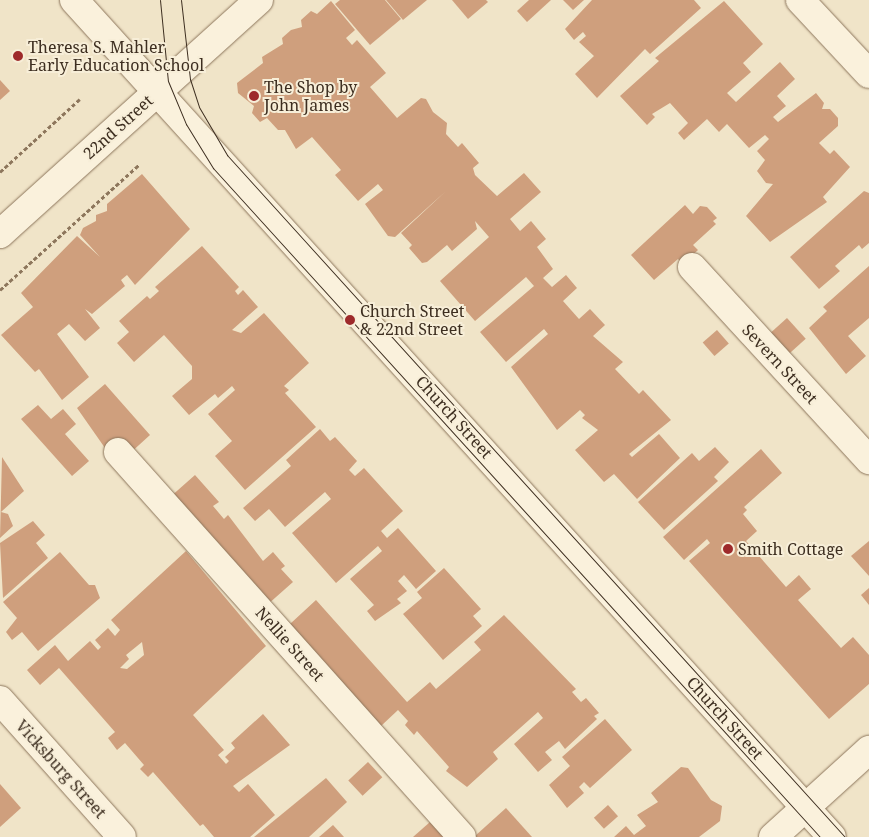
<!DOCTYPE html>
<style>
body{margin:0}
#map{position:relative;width:869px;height:837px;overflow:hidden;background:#f0e4c8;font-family:"Noto Serif",serif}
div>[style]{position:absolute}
.building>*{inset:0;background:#cf9f7d;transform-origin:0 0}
.path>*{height:3px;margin-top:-1.5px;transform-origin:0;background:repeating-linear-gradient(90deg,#8d765c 0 4px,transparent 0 6.5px)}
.roads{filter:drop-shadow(0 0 1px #8d765c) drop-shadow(0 0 1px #8d765c)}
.minor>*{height:28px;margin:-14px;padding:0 14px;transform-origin:14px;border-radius:14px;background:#faf1dc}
.tram>*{height:1px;margin:-0.5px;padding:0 0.5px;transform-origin:0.5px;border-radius:0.5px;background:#3d2e20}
.dots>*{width:14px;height:14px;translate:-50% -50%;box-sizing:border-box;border:2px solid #f7eed8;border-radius:50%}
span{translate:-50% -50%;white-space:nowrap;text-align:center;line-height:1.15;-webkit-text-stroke:4px #f7eed8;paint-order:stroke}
.poi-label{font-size:16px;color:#3d2e20}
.left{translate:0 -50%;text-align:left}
.street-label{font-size:16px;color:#3d2e20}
</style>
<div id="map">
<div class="building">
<div style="clip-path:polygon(340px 0,385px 0,401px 19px,370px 45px,335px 4px)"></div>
<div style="clip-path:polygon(386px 0,427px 0,403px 20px)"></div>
<div style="clip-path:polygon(452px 0,486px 0,488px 2px,468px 19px)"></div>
<div style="clip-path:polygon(529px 0,551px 0,527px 22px,517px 11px)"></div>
<div style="clip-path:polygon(563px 0,584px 0,573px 10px)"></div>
<div style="clip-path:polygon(592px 0,694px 0,701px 8px,650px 54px,645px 49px,597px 98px,575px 74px,594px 56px,579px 42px,586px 36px,583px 32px,574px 40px,565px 29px)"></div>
<div style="clip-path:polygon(331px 1px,355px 30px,346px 38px,352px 45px,357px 40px,386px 73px,370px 87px,397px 118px,421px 98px,426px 99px,433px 112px,447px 123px,446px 134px,458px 147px,462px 143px,479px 163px,473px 168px,475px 175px,497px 196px,524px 173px,541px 192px,510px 219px,520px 231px,531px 221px,546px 239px,537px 247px,553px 269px,543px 278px,552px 287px,566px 275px,577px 288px,563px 301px,579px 319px,590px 309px,605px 325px,593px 336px,623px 362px,615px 369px,639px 394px,643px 390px,671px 420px,629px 454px,632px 457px,659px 434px,680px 458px,637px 499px,614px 474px,604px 482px,575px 450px,598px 430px,582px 418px,585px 415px,580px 410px,557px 430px,511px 367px,548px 334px,544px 329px,506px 362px,480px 332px,534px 286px,526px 277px,475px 321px,440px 281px,489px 237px,475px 221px,477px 229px,452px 251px,447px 245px,427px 262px,422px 263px,409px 248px,412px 245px,401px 233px,446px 191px,395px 237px,388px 236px,365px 204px,383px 190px,378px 184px,358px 201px,335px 175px,341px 170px,312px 137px,296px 149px,285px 130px,278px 130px,267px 118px,260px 122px,252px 113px,254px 106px,238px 93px,237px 83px,263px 63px,262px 57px,283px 44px,282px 38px,291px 30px,302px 27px,301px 20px,311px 11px,317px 14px)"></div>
<div style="clip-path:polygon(724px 1px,763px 44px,743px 63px,751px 72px,727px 93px,736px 102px,780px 62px,795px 79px,777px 96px,786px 106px,773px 117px,778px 122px,816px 93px,824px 103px,822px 109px,830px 109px,838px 118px,838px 126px,819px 143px,830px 154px,834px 150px,850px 167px,823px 197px,827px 202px,770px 242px,746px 216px,773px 184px,766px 183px,757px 171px,765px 160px,757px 151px,769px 139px,765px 135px,749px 148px,727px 124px,719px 132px,707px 119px,684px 140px,678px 133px,688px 123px,670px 103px,652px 114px,655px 117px,647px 125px,620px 96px,659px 61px,655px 58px)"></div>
<div style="clip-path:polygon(0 80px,10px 91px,0 100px)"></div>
<div style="clip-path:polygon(142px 174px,190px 229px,135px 285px,127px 275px,121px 280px,125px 286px,92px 314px,85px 309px,100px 328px,85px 341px,69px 324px,57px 334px,89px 377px,62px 400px,39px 369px,35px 372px,1px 335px,33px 307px,21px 293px,77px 236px,100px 257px,80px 235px,83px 228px,96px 221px,96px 215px,107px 211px,107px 204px)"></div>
<div style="clip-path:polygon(864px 191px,869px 193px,869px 243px,862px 249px,859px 245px,835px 266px,840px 271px,819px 289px,790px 257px)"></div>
<div style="clip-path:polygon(685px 205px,693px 214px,700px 206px,707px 207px,717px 218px,713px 221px,716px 224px,693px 245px,698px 250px,683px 264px,678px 259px,654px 280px,631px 255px)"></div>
<div style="clip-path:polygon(202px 246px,239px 287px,235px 291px,238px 295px,243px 290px,258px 307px,232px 330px,241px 333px,264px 313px,309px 363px,284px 386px,289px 390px,285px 393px,316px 427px,245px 490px,215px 456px,232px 441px,208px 414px,235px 390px,232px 386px,218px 398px,215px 394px,189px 415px,172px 396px,192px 379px,192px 366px,164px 335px,134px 362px,117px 343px,129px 332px,119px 321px,147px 296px,150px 299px,159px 291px,155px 287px)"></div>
<div style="clip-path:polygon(869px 266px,869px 318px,848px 336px,866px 356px,846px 374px,809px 328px,827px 311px,823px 307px)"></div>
<div style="left:787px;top:318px;width:28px;height:28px;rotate:48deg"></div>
<div style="left:717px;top:330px;width:18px;height:19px;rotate:49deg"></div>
<div style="clip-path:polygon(105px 384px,150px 435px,128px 455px,114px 439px,105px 448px,77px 408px)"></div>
<div style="clip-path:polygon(38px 405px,51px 419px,63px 409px,76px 424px,65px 434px,89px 461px,72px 476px,21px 419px)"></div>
<div style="clip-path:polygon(320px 429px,330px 441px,335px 437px,357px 461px,349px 470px,355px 476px,364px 468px,403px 511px,381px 531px,387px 538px,398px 528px,436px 571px,416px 589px,404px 575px,398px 581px,407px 591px,397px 599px,401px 603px,375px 621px,367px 611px,374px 605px,350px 579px,382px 551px,378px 546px,336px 583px,292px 533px,331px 499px,325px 492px,285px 527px,269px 509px,255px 521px,243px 508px,291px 466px,286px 460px)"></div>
<div style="clip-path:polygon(715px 447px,729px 462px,714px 477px,718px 481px,664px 530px,638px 502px,692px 453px,699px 461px)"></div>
<div style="clip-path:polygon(761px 449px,782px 473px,744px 507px,747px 510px,743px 514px,757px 531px,746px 541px,786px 587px,799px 575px,811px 589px,798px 600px,841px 648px,853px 637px,869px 655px,869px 684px,829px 719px,689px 561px,710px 543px,707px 539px,684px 560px,663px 537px)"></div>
<div style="clip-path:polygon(2px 457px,24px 491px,1px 512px,8px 514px,13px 526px,0 538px)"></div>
<div style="clip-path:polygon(195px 475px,219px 502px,213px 506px,224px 519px,228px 515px,263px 561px,273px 552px,285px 566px,281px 569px,293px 582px,267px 605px,169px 498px)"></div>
<div style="clip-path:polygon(33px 521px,45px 535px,36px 543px,48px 558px,3px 598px,0 543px)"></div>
<div style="clip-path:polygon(869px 541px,869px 576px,851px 556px)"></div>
<div style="clip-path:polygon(evenodd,186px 551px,266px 646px,193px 715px,224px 750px,218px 755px,226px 764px,229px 761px,225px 757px,235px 748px,231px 743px,263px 714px,290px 745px,233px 786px,239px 792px,248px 784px,275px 815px,250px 837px,214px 837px,203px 824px,200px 826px,153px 772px,148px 777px,140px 769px,144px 765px,125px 743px,117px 750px,108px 738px,115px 732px,59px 668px,40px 685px,27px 670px,55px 645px,68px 661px,90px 641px,98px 650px,101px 647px,95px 640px,108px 628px,115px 636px,120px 630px,111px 620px,186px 551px,142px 642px,144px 655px,127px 669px,120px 668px,129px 659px,126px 655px,142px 642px)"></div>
<div style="clip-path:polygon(60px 552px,89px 585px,95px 585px,100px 598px,38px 651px,22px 632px,12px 640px,6px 632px,17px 618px,3px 602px)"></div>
<div style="clip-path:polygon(444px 568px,481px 609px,473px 616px,482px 626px,443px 660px,403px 614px,422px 598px,417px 592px)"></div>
<div style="clip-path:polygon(869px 588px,869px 605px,861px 595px)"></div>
<div style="clip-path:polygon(316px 600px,407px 702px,430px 682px,436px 689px,481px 650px,474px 642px,504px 615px,576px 689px,572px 692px,581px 702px,586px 698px,599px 713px,594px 716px,597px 719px,565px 749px,559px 741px,545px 752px,552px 760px,538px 772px,514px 744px,543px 718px,538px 712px,493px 752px,498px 759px,467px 787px,446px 771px,449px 767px,417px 731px,414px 735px,405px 725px,408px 721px,398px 710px,381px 726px,290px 624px)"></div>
<div style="clip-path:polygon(605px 719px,632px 750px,590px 788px,584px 782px,579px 787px,584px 793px,567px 808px,549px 785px,570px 766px,562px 757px)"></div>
<div style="left:368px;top:762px;width:21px;height:27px;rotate:47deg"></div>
<div style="clip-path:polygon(681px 767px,688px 768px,711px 800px,722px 806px,720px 821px,699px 837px,614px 837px,626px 826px,634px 835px,646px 826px,637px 815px,658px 802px,651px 793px)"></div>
<div style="clip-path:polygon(326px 778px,347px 802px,309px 837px,254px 837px)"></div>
<div style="clip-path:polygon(0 784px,21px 808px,0 827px)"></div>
<div style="left:608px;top:805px;width:15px;height:19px;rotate:48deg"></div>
<div style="clip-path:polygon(506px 808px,532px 837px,476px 837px,475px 836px)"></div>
<div style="clip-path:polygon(430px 822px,444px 837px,413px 837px)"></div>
<div style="clip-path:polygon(333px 825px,344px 837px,319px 837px)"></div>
</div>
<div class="path">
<div style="left:0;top:172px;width:108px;rotate:-42.4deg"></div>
<div style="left:0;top:290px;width:188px;rotate:-42deg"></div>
</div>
<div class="roads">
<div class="minor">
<div style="left:74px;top:0;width:1129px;rotate:47.84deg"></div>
<div style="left:800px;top:0;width:101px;rotate:47deg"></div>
<div style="left:0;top:234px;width:349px;rotate:-42.1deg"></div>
<div style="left:692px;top:267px;width:262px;rotate:47.5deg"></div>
<div style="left:118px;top:452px;width:516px;rotate:48.22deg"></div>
<div style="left:0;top:700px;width:183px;rotate:48.3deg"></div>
<div style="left:773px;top:837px;width:130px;rotate:-42.2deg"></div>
</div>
</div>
<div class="tram">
<div style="left:160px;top:0;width:81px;rotate:84.4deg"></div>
<div style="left:168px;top:81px;width:47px;rotate:67.3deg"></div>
<div style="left:186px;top:124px;width:52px;rotate:58.5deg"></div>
<div style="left:213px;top:168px;width:903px;rotate:47.78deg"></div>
<div style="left:181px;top:0;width:80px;rotate:83.5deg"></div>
<div style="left:190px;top:79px;width:29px;rotate:72deg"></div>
<div style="left:199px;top:107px;width:56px;rotate:59.7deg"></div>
<div style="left:227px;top:155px;width:920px;rotate:47.82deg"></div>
</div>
<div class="dots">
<div style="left:18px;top:56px;background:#9e2a2b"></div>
<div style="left:254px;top:96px;background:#9e2a2b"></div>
<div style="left:350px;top:320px;background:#9e2a2b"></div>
<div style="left:728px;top:549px;background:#9e2a2b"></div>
</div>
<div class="poi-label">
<span class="left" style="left:28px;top:56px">Theresa S. Mahler<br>Early Education School</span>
<span class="left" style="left:264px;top:96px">The Shop by<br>John James</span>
<span class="left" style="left:360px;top:320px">Church Street<br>&amp; 22nd Street</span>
<span class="left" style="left:738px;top:549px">Smith Cottage</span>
</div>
<div class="street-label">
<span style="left:118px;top:127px;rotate:-42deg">22nd Street</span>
<span style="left:780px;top:364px;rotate:47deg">Severn Street</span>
<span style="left:454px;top:417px;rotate:48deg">Church Street</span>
<span style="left:290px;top:644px;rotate:48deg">Nellie Street</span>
<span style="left:725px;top:718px;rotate:48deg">Church Street</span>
<span style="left:61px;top:769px;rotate:48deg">Vicksburg Street</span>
</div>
</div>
